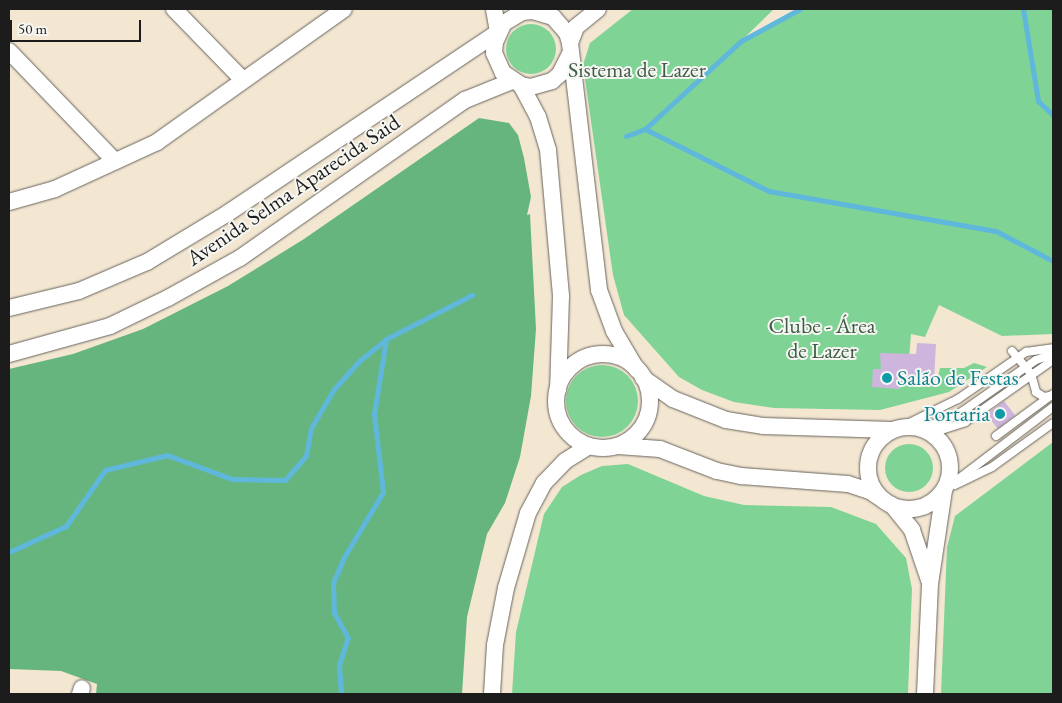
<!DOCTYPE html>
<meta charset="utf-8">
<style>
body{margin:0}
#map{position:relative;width:1062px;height:703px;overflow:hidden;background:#f3e7d2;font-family:"EB Garamond",serif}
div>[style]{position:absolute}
.green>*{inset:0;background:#7fd395}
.round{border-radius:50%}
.forest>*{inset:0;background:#67b57e}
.stream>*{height:5px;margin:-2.5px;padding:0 2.5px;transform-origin:2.5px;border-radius:2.5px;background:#5fb8dc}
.building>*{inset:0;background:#ceb5de;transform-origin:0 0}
.roads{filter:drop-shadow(0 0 1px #67635c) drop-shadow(0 0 1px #67635c)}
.service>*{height:8px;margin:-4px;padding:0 4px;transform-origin:4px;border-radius:4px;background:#fff}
.minor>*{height:16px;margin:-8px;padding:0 8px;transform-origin:8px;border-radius:8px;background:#fff}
.minor>.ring{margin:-8px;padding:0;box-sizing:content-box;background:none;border:16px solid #fff;border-radius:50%}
.dots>*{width:14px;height:14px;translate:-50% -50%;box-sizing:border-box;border:2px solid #f6f6f2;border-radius:50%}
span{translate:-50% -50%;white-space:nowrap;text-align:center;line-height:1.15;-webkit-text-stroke:4px #f6f6f2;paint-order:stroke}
.park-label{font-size:22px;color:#3f5c46}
.street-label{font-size:22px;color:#1c1c1c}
.culture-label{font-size:22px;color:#0d838f}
.left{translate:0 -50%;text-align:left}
.right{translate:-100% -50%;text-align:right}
.frame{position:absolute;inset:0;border:10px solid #1c1c1c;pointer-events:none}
.scale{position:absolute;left:10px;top:20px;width:131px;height:22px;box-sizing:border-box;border:2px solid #1c1c1c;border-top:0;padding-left:6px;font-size:15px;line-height:18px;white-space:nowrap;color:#1c1c1c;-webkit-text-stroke:4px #f6f6f2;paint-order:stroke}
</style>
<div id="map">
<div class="green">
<div style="clip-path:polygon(633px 9px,774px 9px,743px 39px,802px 9px,1053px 9px,1053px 334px,1002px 336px,939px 305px,925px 337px,911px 334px,907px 384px,936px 386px,940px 368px,964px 368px,974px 363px,987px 367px,949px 392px,880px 410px,774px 408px,734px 402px,702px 390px,679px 377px,624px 315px,613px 275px,583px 65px,590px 43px)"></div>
<div class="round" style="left:506px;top:24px;width:50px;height:50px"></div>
<div class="round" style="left:566px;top:365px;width:72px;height:72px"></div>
<div style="clip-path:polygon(1053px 442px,1053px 694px,941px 694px,947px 547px,955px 516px)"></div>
<div class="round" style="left:885px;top:444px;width:48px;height:48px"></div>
<div style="clip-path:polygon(628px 464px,704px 496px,744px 505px,831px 507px,876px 524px,906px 558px,912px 589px,908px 694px,512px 694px,516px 632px,544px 514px,562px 487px,581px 475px,602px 466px)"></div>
</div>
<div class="forest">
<div style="clip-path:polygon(479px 118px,509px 123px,518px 135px,524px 158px,531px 197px,527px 215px,530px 214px,536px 329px,531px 396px,520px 457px,505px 503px,487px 534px,467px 617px,462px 694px,96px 694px,97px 684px,61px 671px,9px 669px,9px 369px,73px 354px,143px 329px,228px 286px,304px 239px)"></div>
</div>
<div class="stream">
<div style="left:1023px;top:9px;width:93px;rotate:80.7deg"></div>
<div style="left:1038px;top:101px;width:21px;rotate:43deg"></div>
<div style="left:645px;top:129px;width:139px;rotate:26.6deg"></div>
<div style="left:769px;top:191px;width:230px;rotate:10deg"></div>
<div style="left:996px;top:231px;width:64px;rotate:27.8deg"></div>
<div style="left:626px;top:136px;width:20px;rotate:-20deg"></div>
<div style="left:645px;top:129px;width:130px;rotate:-42.5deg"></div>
<div style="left:741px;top:41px;width:67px;rotate:-28.5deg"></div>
<div style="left:9px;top:552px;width:63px;rotate:-24.5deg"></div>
<div style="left:66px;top:526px;width:68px;rotate:-55.1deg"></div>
<div style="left:105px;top:470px;width:64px;rotate:-13.6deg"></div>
<div style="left:167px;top:455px;width:69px;rotate:20.3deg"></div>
<div style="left:232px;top:479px;width:53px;rotate:1.1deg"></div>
<div style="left:285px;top:480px;width:32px;rotate:-49deg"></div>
<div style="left:306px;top:456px;width:28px;rotate:-80deg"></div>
<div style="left:311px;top:428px;width:45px;rotate:-59.5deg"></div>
<div style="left:334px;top:389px;width:36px;rotate:-48deg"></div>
<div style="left:358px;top:362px;width:36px;rotate:-39deg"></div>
<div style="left:386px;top:339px;width:97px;rotate:-27.1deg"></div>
<div style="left:341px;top:694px;width:29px;rotate:-94deg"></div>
<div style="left:339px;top:665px;width:28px;rotate:-72deg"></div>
<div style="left:348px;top:638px;width:29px;rotate:-119deg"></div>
<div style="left:334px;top:613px;width:30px;rotate:-92deg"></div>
<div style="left:333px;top:583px;width:28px;rotate:-67deg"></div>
<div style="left:344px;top:557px;width:76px;rotate:-59deg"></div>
<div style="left:383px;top:492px;width:79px;rotate:-96.6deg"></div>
<div style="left:374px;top:414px;width:76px;rotate:-80.9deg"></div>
</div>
<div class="building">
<div style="clip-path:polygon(917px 343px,936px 344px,934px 381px,901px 379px,900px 389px,872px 387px,873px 369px,881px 369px,880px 353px,916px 354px)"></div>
<div style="left:1004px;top:401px;width:18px;height:22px;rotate:52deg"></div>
</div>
<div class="roads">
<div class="service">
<div style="left:1012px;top:351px;width:30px;rotate:50deg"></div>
<div style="left:1031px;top:374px;width:19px;rotate:74deg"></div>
<div style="left:1036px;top:392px;width:9px;rotate:32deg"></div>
<div style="left:1044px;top:397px;width:6px;rotate:-9deg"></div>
<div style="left:901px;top:427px;width:64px;rotate:-26.2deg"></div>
<div style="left:958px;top:399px;width:83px;rotate:-34.7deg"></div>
<div style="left:1026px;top:352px;width:27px;rotate:-8deg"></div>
<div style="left:919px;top:427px;width:25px;rotate:-11deg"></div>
<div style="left:944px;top:422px;width:22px;rotate:-30deg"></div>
<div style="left:963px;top:411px;width:89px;rotate:-34.9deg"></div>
<div style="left:1036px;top:360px;width:18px;rotate:-19deg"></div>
<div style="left:932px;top:433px;width:35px;rotate:-18deg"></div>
<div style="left:965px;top:422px;width:108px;rotate:-35.2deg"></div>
<div style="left:996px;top:436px;width:71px;rotate:-36.4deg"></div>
<div style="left:955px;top:485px;width:41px;rotate:-25.9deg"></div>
<div style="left:992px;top:467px;width:75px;rotate:-35.8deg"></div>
<div style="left:944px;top:490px;width:137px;rotate:-37.3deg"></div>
</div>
<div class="minor">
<div style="left:174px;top:9px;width:98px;rotate:45.8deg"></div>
<div style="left:570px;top:43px;width:17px;rotate:-69deg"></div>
<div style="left:576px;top:27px;width:28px;rotate:-39deg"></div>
<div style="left:9px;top:51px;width:153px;rotate:46.1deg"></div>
<div style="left:570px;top:54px;width:22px;rotate:117deg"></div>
<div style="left:560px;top:74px;width:11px;rotate:139deg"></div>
<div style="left:552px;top:81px;width:22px;rotate:164deg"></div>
<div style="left:531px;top:87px;width:10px;rotate:-169deg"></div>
<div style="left:521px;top:85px;width:22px;rotate:-146deg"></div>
<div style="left:503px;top:73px;width:22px;rotate:-114deg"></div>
<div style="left:494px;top:53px;width:11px;rotate:-85deg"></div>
<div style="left:495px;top:42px;width:21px;rotate:-65deg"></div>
<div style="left:504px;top:23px;width:21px;rotate:-31deg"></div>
<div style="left:522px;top:12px;width:11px;rotate:-5deg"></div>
<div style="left:533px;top:11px;width:21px;rotate:17deg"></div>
<div style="left:553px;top:17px;width:21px;rotate:49deg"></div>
<div style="left:567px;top:33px;width:10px;rotate:73deg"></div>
<div style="left:570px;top:43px;width:249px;rotate:83.3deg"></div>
<div style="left:599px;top:290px;width:44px;rotate:69.9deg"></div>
<div style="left:614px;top:331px;width:45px;rotate:59.5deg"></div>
<div style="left:521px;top:85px;width:36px;rotate:62deg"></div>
<div style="left:538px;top:117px;width:34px;rotate:73deg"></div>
<div style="left:548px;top:150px;width:147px;rotate:84.9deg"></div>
<div style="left:561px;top:296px;width:94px;rotate:91.8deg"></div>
<div style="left:9px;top:202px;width:48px;rotate:-15.8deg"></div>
<div style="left:55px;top:189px;width:112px;rotate:-24.7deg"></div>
<div style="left:157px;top:142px;width:229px;rotate:-35.4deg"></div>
<div style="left:9px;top:308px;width:72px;rotate:-13.7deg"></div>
<div style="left:79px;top:291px;width:74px;rotate:-23.1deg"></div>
<div style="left:147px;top:262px;width:95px;rotate:-31.2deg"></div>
<div style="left:228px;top:213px;width:325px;rotate:-33.8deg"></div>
<div style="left:498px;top:32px;width:23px;rotate:-100deg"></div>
<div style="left:9px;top:354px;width:105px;rotate:-15.5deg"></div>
<div style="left:110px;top:326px;width:64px;rotate:-25.8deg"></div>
<div style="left:168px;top:298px;width:82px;rotate:-29.1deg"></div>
<div style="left:240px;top:258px;width:275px;rotate:-35.1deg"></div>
<div style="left:465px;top:100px;width:51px;rotate:-22deg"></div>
<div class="ring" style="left:556px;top:354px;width:78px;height:78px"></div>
<div style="left:643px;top:378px;width:37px;rotate:35deg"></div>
<div style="left:673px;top:399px;width:57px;rotate:21.6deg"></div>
<div style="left:726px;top:420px;width:37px;rotate:9deg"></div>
<div style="left:763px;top:426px;width:129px;rotate:1.8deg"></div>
<div class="ring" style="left:868px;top:427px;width:66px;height:66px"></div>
<div style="left:618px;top:446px;width:42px;rotate:4.1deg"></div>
<div style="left:660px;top:449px;width:61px;rotate:21.1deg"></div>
<div style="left:717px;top:471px;width:25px;rotate:12deg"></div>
<div style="left:741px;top:476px;width:107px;rotate:4.3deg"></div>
<div style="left:848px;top:484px;width:23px;rotate:18deg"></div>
<div style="left:870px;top:491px;width:18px;rotate:34deg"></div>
<div style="left:892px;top:505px;width:32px;rotate:51deg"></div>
<div style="left:912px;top:530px;width:53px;rotate:71.2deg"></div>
<div style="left:80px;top:694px;width:6px;rotate:-72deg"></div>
<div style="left:492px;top:694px;width:49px;rotate:-86.5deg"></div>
<div style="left:495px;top:645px;width:58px;rotate:-79.1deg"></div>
<div style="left:506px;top:588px;width:78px;rotate:-73.7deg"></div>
<div style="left:528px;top:513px;width:34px;rotate:-62deg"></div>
<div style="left:544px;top:483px;width:30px;rotate:-46deg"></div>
<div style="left:565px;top:461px;width:28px;rotate:-32deg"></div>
<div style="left:925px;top:694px;width:110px;rotate:-87.4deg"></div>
<div style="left:930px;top:584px;width:95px;rotate:-81.5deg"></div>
</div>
</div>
<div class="dots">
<div style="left:887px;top:378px;background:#0f9aa8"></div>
<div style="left:1000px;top:414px;background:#0f9aa8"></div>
</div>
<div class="park-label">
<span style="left:637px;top:70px">Sistema de Lazer</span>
<span style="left:822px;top:338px">Clube - Área<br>de Lazer</span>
</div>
<div class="street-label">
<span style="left:293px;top:190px;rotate:-34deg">Avenida Selma Aparecida Said</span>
</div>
<div class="culture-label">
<span class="left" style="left:897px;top:378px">Salão de Festas</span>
<span class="right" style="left:990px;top:414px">Portaria</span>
</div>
<div class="frame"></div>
<div class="scale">50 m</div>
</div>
